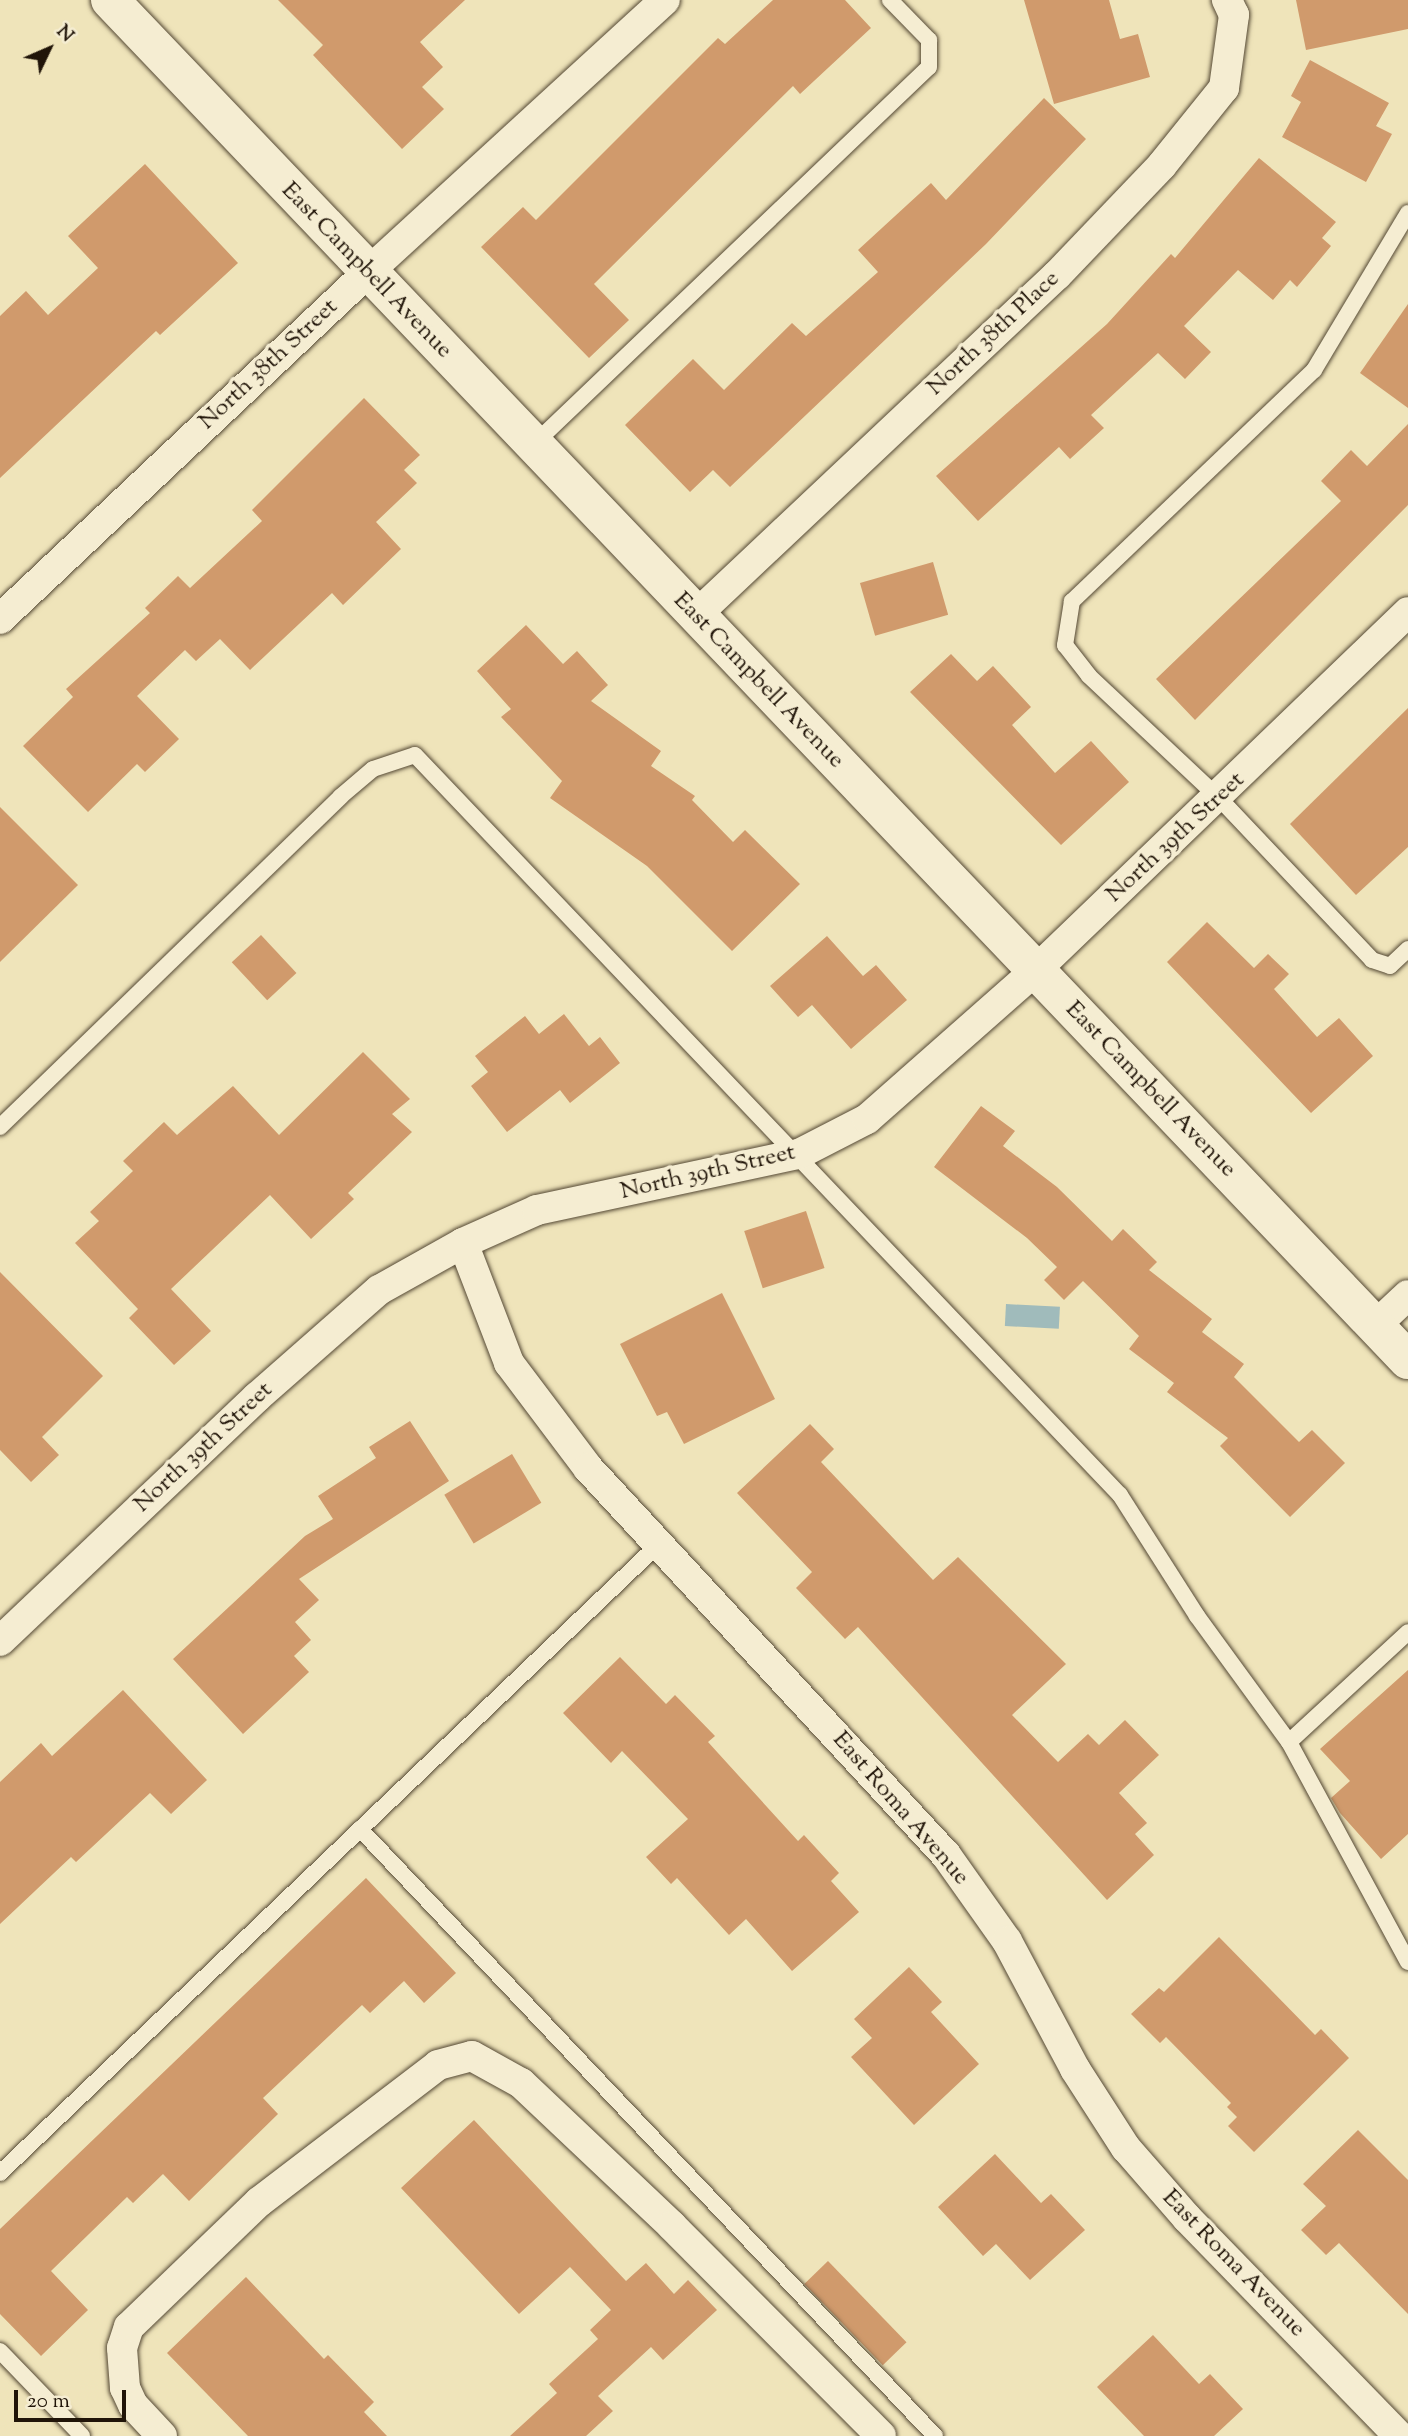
<!DOCTYPE html>
<style>
body{margin:0}
#map{position:relative;width:1408px;height:2436px;overflow:hidden;background:#efe4ba;font-family:"Sorts Mill Goudy",serif}
div>[style]{position:absolute}
.water>*{inset:0;background:#a0bbbb;transform-origin:0 0}
.building>*{inset:0;background:#d09a6c;transform-origin:0 0}
.roads{filter:drop-shadow(0 0 2px #544834) drop-shadow(0 0 2px #544834)}
.lane>*{height:16px;margin:-8px;padding:0 8px;transform-origin:8px;border-radius:8px;background:#f5edd2}
.street>*{height:30px;margin:-15px;padding:0 15px;transform-origin:15px;border-radius:15px;background:#f5edd2}
.secondary>*{height:38px;margin:-19px;padding:0 19px;transform-origin:19px;border-radius:19px;background:#f5edd2}
span{translate:-50% -50%;white-space:nowrap;text-align:center;line-height:1.15;-webkit-text-stroke:7px #f5edd2;paint-order:stroke}
.street-label{font-size:24px;color:#201408}
.north{position:absolute;left:14px;top:14px;width:70px;height:70px;-webkit-text-stroke:5px #f5edd2;paint-order:stroke;rotate:46deg;font-size:19px;font-weight:700;line-height:28px;text-align:center;color:#201408}
.north::after{content:'';display:block;margin:auto;width:24px;height:32px;background:#201408;clip-path:polygon(50% 0,100% 100%,50% 72%,0 100%)}
.scale{position:absolute;left:14px;top:2390px;width:112px;height:32px;box-sizing:border-box;border:4px solid #201408;border-top:0;padding-left:9px;font-size:21px;line-height:24px;white-space:nowrap;color:#201408;-webkit-text-stroke:5px #f5edd2;paint-order:stroke}
</style>
<div id="map">
<div class="water">
<div style="left:1006px;top:1304px;width:54px;height:22px;rotate:3deg"></div>
</div>
<div class="building">
<div style="clip-path:polygon(278px 0,465px 0,420px 42px,443px 67px,422px 87px,444px 109px,402px 149px,313px 55px,323px 45px)"></div>
<div style="clip-path:polygon(773px 0,845px 0,871px 28px,800px 94px,793px 86px,594px 284px,629px 320px,589px 358px,481px 247px,523px 207px,536px 220px,718px 38px,725px 44px)"></div>
<div style="clip-path:polygon(1024px 0,1109px 0,1120px 39px,1138px 34px,1150px 77px,1054px 104px)"></div>
<div style="clip-path:polygon(1296px 0,1408px 0,1408px 29px,1306px 50px)"></div>
<div style="clip-path:polygon(1310px 60px,1389px 103px,1376px 126px,1392px 134px,1366px 182px,1282px 137px,1301px 102px,1291px 96px)"></div>
<div style="clip-path:polygon(1044px 98px,1086px 139px,986px 244px,730px 487px,713px 470px,690px 492px,625px 425px,693px 359px,724px 390px,792px 323px,806px 336px,878px 272px,858px 250px,931px 183px,946px 200px)"></div>
<div style="clip-path:polygon(1259px 158px,1336px 222px,1322px 238px,1331px 246px,1297px 287px,1290px 280px,1273px 300px,1238px 270px,1184px 326px,1211px 352px,1185px 379px,1158px 353px,1091px 415px,1104px 428px,1070px 459px,1059px 447px,978px 521px,936px 476px,1107px 324px,1171px 254px,1175px 258px)"></div>
<div style="clip-path:polygon(145px 164px,238px 263px,160px 335px,156px 331px,0 478px,0 316px,26px 291px,48px 315px,98px 268px,68px 236px)"></div>
<div style="clip-path:polygon(1408px 304px,1408px 408px,1360px 373px)"></div>
<div style="clip-path:polygon(364px 398px,420px 455px,404px 470px,417px 483px,376px 522px,401px 549px,343px 605px,332px 593px,250px 670px,220px 639px,196px 661px,185px 650px,137px 696px,179px 739px,145px 772px,137px 764px,88px 812px,23px 746px,73px 697px,66px 689px,150px 613px,145px 608px,178px 576px,190px 588px,262px 521px,252px 510px)"></div>
<div style="clip-path:polygon(1408px 424px,1408px 505px,1195px 720px,1156px 679px,1341px 501px,1321px 481px,1351px 450px,1367px 466px)"></div>
<div style="left:933px;top:562px;width:55px;height:76px;rotate:74deg"></div>
<div style="clip-path:polygon(526px 625px,563px 664px,577px 651px,608px 685px,591px 701px,661px 751px,651px 766px,695px 796px,692px 800px,733px 842px,745px 830px,800px 884px,732px 951px,647px 866px,550px 798px,562px 781px,501px 717px,511px 709px,477px 671px)"></div>
<div style="clip-path:polygon(951px 654px,977px 681px,993px 666px,1031px 707px,1012px 725px,1055px 773px,1091px 741px,1129px 782px,1061px 845px,910px 692px)"></div>
<div style="clip-path:polygon(1408px 708px,1408px 847px,1356px 895px,1290px 824px)"></div>
<div style="clip-path:polygon(0 807px,78px 885px,0 962px)"></div>
<div style="clip-path:polygon(1207px 922px,1254px 968px,1268px 954px,1289px 974px,1274px 989px,1317px 1037px,1339px 1018px,1373px 1056px,1311px 1113px,1167px 962px)"></div>
<div style="left:261px;top:935px;width:52px;height:40px;rotate:47deg"></div>
<div style="clip-path:polygon(827px 936px,863px 976px,876px 965px,907px 1000px,851px 1049px,812px 1005px,798px 1017px,770px 986px)"></div>
<div style="clip-path:polygon(564px 1014px,589px 1046px,600px 1037px,620px 1063px,570px 1103px,560px 1090px,507px 1132px,471px 1086px,488px 1072px,475px 1056px,525px 1016px,539px 1034px)"></div>
<div style="clip-path:polygon(363px 1052px,410px 1099px,392px 1114px,412px 1132px,348px 1193px,354px 1199px,311px 1239px,270px 1195px,171px 1289px,211px 1331px,174px 1365px,129px 1318px,138px 1309px,75px 1243px,99px 1221px,90px 1212px,133px 1171px,123px 1161px,164px 1122px,177px 1135px,233px 1086px,279px 1135px)"></div>
<div style="clip-path:polygon(981px 1106px,1015px 1131px,1003px 1146px,1057px 1187px,1112px 1241px,1123px 1229px,1157px 1262px,1149px 1270px,1212px 1319px,1202px 1332px,1244px 1364px,1234px 1377px,1299px 1442px,1312px 1430px,1345px 1463px,1290px 1517px,1220px 1446px,1228px 1438px,1167px 1392px,1174px 1383px,1129px 1349px,1139px 1336px,1083px 1281px,1064px 1300px,1044px 1280px,1057px 1267px,1027px 1238px,934px 1167px)"></div>
<div style="left:806px;top:1211px;width:60px;height:65px;rotate:72deg"></div>
<div style="clip-path:polygon(0 1272px,103px 1376px,42px 1437px,59px 1455px,31px 1482px,0 1450px)"></div>
<div style="clip-path:polygon(722px 1293px,775px 1399px,684px 1444px,667px 1412px,657px 1416px,620px 1344px)"></div>
<div style="clip-path:polygon(410px 1421px,449px 1481px,299px 1579px,319px 1600px,295px 1622px,311px 1640px,294px 1656px,309px 1672px,243px 1734px,173px 1659px,305px 1536px,333px 1519px,318px 1496px,376px 1458px,369px 1447px)"></div>
<div style="clip-path:polygon(810px 1424px,834px 1449px,821px 1462px,933px 1580px,958px 1557px,1066px 1664px,1012px 1715px,1058px 1762px,1088px 1734px,1099px 1745px,1125px 1720px,1159px 1755px,1119px 1793px,1147px 1823px,1135px 1834px,1154px 1855px,1107px 1900px,858px 1627px,845px 1639px,796px 1588px,812px 1572px,737px 1493px)"></div>
<div style="left:512px;top:1454px;width:57px;height:79px;rotate:59deg"></div>
<div style="clip-path:polygon(620px 1657px,666px 1704px,675px 1695px,715px 1736px,708px 1742px,798px 1841px,804px 1835px,839px 1873px,831px 1881px,859px 1912px,792px 1971px,746px 1919px,729px 1935px,677px 1878px,671px 1884px,646px 1857px,688px 1819px,622px 1751px,611px 1763px,563px 1713px)"></div>
<div style="clip-path:polygon(1408px 1670px,1408px 1834px,1381px 1859px,1340px 1813px,1331px 1798px,1350px 1781px,1320px 1749px)"></div>
<div style="clip-path:polygon(123px 1690px,207px 1780px,171px 1814px,150px 1793px,76px 1862px,71px 1857px,0 1924px,0 1782px,41px 1743px,52px 1756px)"></div>
<div style="clip-path:polygon(366px 1878px,456px 1973px,424px 2003px,404px 1981px,370px 2013px,362px 2005px,263px 2098px,278px 2114px,189px 2201px,163px 2174px,133px 2203px,127px 2197px,51px 2271px,88px 2310px,41px 2356px,0 2314px,0 2229px)"></div>
<div style="clip-path:polygon(1219px 1937px,1315px 2035px,1321px 2029px,1349px 2058px,1254px 2152px,1228px 2126px,1237px 2117px,1227px 2107px,1231px 2103px,1166px 2037px,1160px 2043px,1131px 2014px,1159px 1988px,1164px 1992px)"></div>
<div style="clip-path:polygon(909px 1967px,942px 2002px,931px 2012px,979px 2064px,914px 2125px,851px 2057px,872px 2038px,854px 2019px)"></div>
<div style="clip-path:polygon(474px 2120px,626px 2281px,646px 2263px,674px 2294px,688px 2280px,717px 2310px,663px 2360px,651px 2347px,598px 2396px,613px 2411px,586px 2436px,510px 2436px,557px 2393px,549px 2384px,598px 2339px,590px 2330px,611px 2310px,570px 2267px,519px 2314px,401px 2188px)"></div>
<div style="clip-path:polygon(1358px 2130px,1408px 2180px,1408px 2314px,1339px 2243px,1326px 2255px,1301px 2230px,1326px 2206px,1303px 2184px)"></div>
<div style="clip-path:polygon(995px 2154px,1041px 2203px,1051px 2194px,1085px 2230px,1030px 2280px,996px 2244px,983px 2256px,938px 2207px)"></div>
<div style="left:828px;top:2261px;width:113px;height:33px;rotate:46deg"></div>
<div style="clip-path:polygon(246px 2277px,324px 2359px,328px 2355px,374px 2402px,364px 2412px,387px 2436px,248px 2436px,167px 2353px)"></div>
<div style="clip-path:polygon(1153px 2335px,1199px 2384px,1210px 2374px,1243px 2409px,1214px 2436px,1144px 2436px,1097px 2387px)"></div>
</div>
<div class="roads">
<div class="lane">
<div style="left:1408px;top:213px;width:183px;rotate:120.9deg"></div>
<div style="left:1314px;top:370px;width:335px;rotate:136.3deg"></div>
<div style="left:1072px;top:601px;width:45px;rotate:99deg"></div>
<div style="left:1065px;top:645px;width:39px;rotate:52deg"></div>
<div style="left:1089px;top:676px;width:178px;rotate:43.2deg"></div>
<div style="left:1219px;top:798px;width:223px;rotate:46.6deg"></div>
<div style="left:1372px;top:960px;width:19px;rotate:18deg"></div>
<div style="left:1390px;top:966px;width:25px;rotate:-43deg"></div>
<div style="left:533px;top:445px;width:547px;rotate:-43.67deg"></div>
<div style="left:929px;top:67px;width:27px;rotate:-90deg"></div>
<div style="left:929px;top:40px;width:56px;rotate:-134.3deg"></div>
<div style="left:0;top:1127px;width:474px;rotate:-44.1deg"></div>
<div style="left:340px;top:797px;width:43px;rotate:-40.3deg"></div>
<div style="left:373px;top:769px;width:44px;rotate:-18.4deg"></div>
<div style="left:415px;top:755px;width:1022px;rotate:46.39deg"></div>
<div style="left:1120px;top:1495px;width:143px;rotate:57.5deg"></div>
<div style="left:1197px;top:1616px;width:156px;rotate:53.9deg"></div>
<div style="left:1289px;top:1742px;width:250px;rotate:61.6deg"></div>
<div style="left:1289px;top:1742px;width:162px;rotate:-42.7deg"></div>
<div style="left:360px;top:1829px;width:836px;rotate:46.55deg"></div>
<div style="left:0;top:2173px;width:911px;rotate:-43.67deg"></div>
<div style="left:0;top:2351px;width:118px;rotate:46deg"></div>
</div>
<div class="street">
<div style="left:695px;top:616px;width:497px;rotate:-43.3deg"></div>
<div style="left:1057px;top:275px;width:152px;rotate:-46.3deg"></div>
<div style="left:1162px;top:165px;width:99px;rotate:-51.2deg"></div>
<div style="left:1224px;top:88px;width:74px;rotate:-82.2deg"></div>
<div style="left:1234px;top:15px;width:17px;rotate:-115deg"></div>
<div style="left:0;top:619px;width:504px;rotate:-43.31deg"></div>
<div style="left:367px;top:273px;width:404px;rotate:-42.5deg"></div>
<div style="left:463px;top:1243px;width:129px;rotate:69deg"></div>
<div style="left:509px;top:1363px;width:131px;rotate:53deg"></div>
<div style="left:588px;top:1468px;width:527px;rotate:47.23deg"></div>
<div style="left:946px;top:1855px;width:105px;rotate:54.7deg"></div>
<div style="left:1007px;top:1941px;width:145px;rotate:62deg"></div>
<div style="left:1075px;top:2069px;width:94px;rotate:57.2deg"></div>
<div style="left:1126px;top:2148px;width:93px;rotate:48.9deg"></div>
<div style="left:1187px;top:2218px;width:304px;rotate:45.8deg"></div>
<div style="left:1375px;top:1326px;width:45px;rotate:-43.2deg"></div>
<div style="left:0;top:1641px;width:354px;rotate:-43.5deg"></div>
<div style="left:257px;top:1397px;width:162px;rotate:-41.3deg"></div>
<div style="left:379px;top:1290px;width:96px;rotate:-29.2deg"></div>
<div style="left:463px;top:1243px;width:81px;rotate:-24deg"></div>
<div style="left:537px;top:1210px;width:268px;rotate:-12.1deg"></div>
<div style="left:799px;top:1154px;width:76px;rotate:-27.2deg"></div>
<div style="left:867px;top:1119px;width:225px;rotate:-41.4deg"></div>
<div style="left:1036px;top:970px;width:516px;rotate:-43.9deg"></div>
<div style="left:162px;top:2436px;width:42px;rotate:-133.1deg"></div>
<div style="left:133px;top:2405px;width:19px;rotate:-115deg"></div>
<div style="left:125px;top:2388px;width:40px;rotate:-94.3deg"></div>
<div style="left:122px;top:2348px;width:22px;rotate:-72deg"></div>
<div style="left:129px;top:2327px;width:180px;rotate:-43.9deg"></div>
<div style="left:259px;top:2202px;width:225px;rotate:-37.4deg"></div>
<div style="left:438px;top:2065px;width:35px;rotate:-15deg"></div>
<div style="left:472px;top:2056px;width:56px;rotate:28.9deg"></div>
<div style="left:521px;top:2083px;width:208px;rotate:43.4deg"></div>
<div style="left:672px;top:2226px;width:296px;rotate:45.1deg"></div>
</div>
<div class="secondary">
<div style="left:110px;top:0;width:1880px;rotate:46.34deg"></div>
</div>
</div>
<div class="street-label">
<span style="left:366px;top:271px;rotate:46deg">East Campbell Avenue</span>
<span style="left:994px;top:334px;rotate:-43deg">North 38th Place</span>
<span style="left:269px;top:365px;rotate:-43deg">North 38th Street</span>
<span style="left:758px;top:681px;rotate:46deg">East Campbell Avenue</span>
<span style="left:1176px;top:838px;rotate:-43deg">North 39th Street</span>
<span style="left:1150px;top:1090px;rotate:46deg">East Campbell Avenue</span>
<span style="left:708px;top:1173px;rotate:-13deg">North 39th Street</span>
<span style="left:204px;top:1448px;rotate:-43deg">North 39th Street</span>
<span style="left:900px;top:1809px;rotate:49deg">East Roma Avenue</span>
<span style="left:1233px;top:2264px;rotate:46deg">East Roma Avenue</span>
</div>
<div class="north">N</div>
<div class="scale">20 m</div>
</div>
